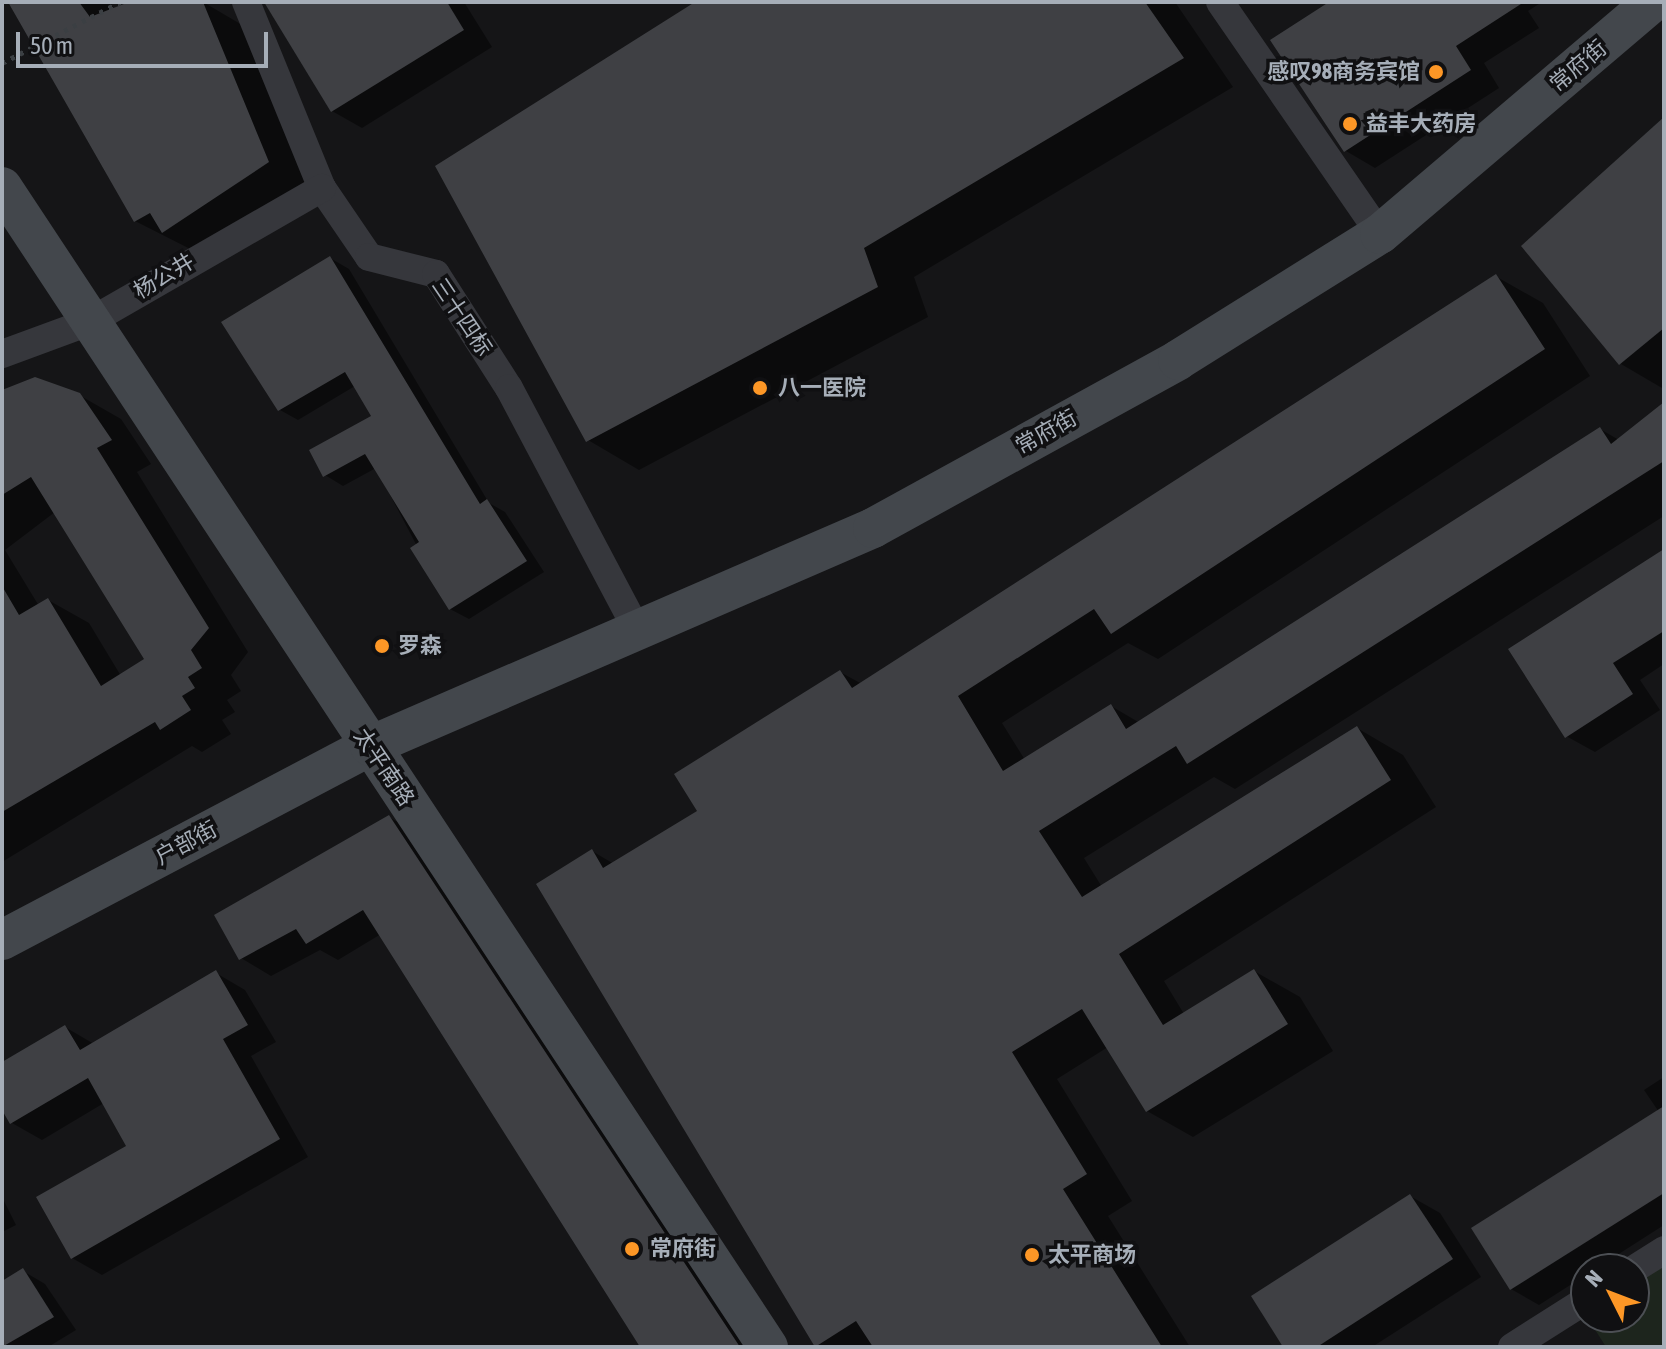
<!DOCTYPE html>
<meta charset="utf-8">
<style>
body{margin:0}
#map{position:relative;width:1666px;height:1349px;overflow:hidden;background:#151517;font-family:"Asap Condensed","Noto Sans SC",sans-serif}
div>[style]{position:absolute}
.green>*{inset:0;background:#1d251d}
.shadow>*{inset:0;background:#0007}
.building>*{inset:0;background:#3f4044}
.path>*{height:5px;margin-top:-2.5px;transform-origin:0;background:repeating-linear-gradient(90deg,#3b3f43 0 4px,transparent 0 10px)}
.street>*{height:28px;margin:-14px;padding:0 14px;transform-origin:14px;border-radius:14px;background:#36373c}
.secondary>*{height:40px;margin:-20px;padding:0 20px;transform-origin:20px;border-radius:20px;background:#43474c}
.dots>*{width:22px;height:22px;translate:-50% -50%;box-sizing:border-box;border:4px solid #101012;border-radius:50%}
span{translate:-50% -50%;white-space:nowrap;text-align:center;line-height:1.15;-webkit-text-stroke:7px #101012;paint-order:stroke}
.street-label{font-size:22px;color:#a6aeb8}
.poi-label{font-size:22px;color:#a6aeb8;font-weight:700}
.right{translate:-100% -50%;text-align:right}
.left{translate:0 -50%;text-align:left}
.frame{position:absolute;inset:0;border:4px solid #a6aeb8;pointer-events:none}
.north{position:absolute;left:1570px;top:1253px;width:80px;height:80px;box-sizing:border-box;background:#101012;border:2px solid #4c4f54;border-radius:50%;rotate:312deg;font-size:22px;font-weight:700;line-height:32px;text-align:center;color:#a6aeb8}
.north::after{content:'';display:block;margin:auto;width:28px;height:36px;background:#fd9726;clip-path:polygon(50% 0,100% 100%,50% 72%,0 100%)}
.scale{position:absolute;left:16px;top:32px;width:252px;height:36px;box-sizing:border-box;border:4px solid #a6aeb8;border-top:0;padding-left:10px;font-size:24px;line-height:28px;white-space:nowrap;color:#a6aeb8;-webkit-text-stroke:6px #101012;paint-order:stroke}
</style>
<div id="map">
<div class="green">
<div style="clip-path:polygon(1664px 1250px,1664px 1347px,1606px 1347px,1587px 1317px,1634px 1317px,1634px 1269px)"></div>
</div>
<div class="shadow">
<div style="clip-path:polygon(10px 2px,110px 2px,114px 10px,135px 2px,203px 2px,249px 29px,316px 190px,210px 259px,135px 221px)"></div>
<div style="clip-path:polygon(275px 2px,464px 2px,492px 47px,362px 128px,332px 111px)"></div>
<div style="clip-path:polygon(698px 2px,1175px 2px,1233px 87px,914px 277px,928px 317px,639px 470px,588px 440px)"></div>
<div style="clip-path:polygon(1333px 2px,1542px 2px,1528px 11px,1539px 28px,1484px 63px,1499px 88px,1375px 168px,1346px 151px,1273px 41px)"></div>
<div style="clip-path:polygon(1664px 117px,1664px 386px,1662px 388px,1621px 364px)"></div>
<div style="clip-path:polygon(330px 258px,349px 269px,489px 503px,505px 512px,544px 572px,469px 619px,450px 609px,376px 468px,343px 486px,325px 475px,374px 417px,355px 386px,298px 420px,280px 410px)"></div>
<div style="clip-path:polygon(1497px 277px,1543px 303px,1590px 376px,1158px 659px,1128px 643px,1002px 723px,1025px 760px,1111px 706px,1140px 723px,1600px 429px,1619px 440px,1664px 405px,1664px 516px,1235px 789px,1214px 777px,1084px 858px,1102px 887px,1357px 728px,1403px 755px,1436px 807px,1164px 981px,1184px 1014px,1254px 971px,1300px 997px,1333px 1051px,1193px 1137px,1147px 1111px,1108px 1047px,1057px 1079px,1132px 1201px,1108px 1216px,1190px 1347px,816px 1345px,592px 851px,614px 864px,700px 811px,840px 672px,862px 684px)"></div>
<div style="clip-path:polygon(evenodd,2px 392px,79px 395px,121px 419px,151px 464px,137px 472px,248px 652px,231px 675px,241px 691px,227px 700px,235px 712px,222px 720px,231px 734px,202px 752px,192px 746px,2px 862px,2px 392px,55px 512px,147px 660px,121px 676px,89px 623px,48px 600px,39px 606px,5px 550px,55px 512px)"></div>
<div style="clip-path:polygon(1664px 551px,1664px 664px,1640px 680px,1660px 710px,1595px 752px,1566px 736px)"></div>
<div style="clip-path:polygon(389px 817px,420px 835px,758px 1347px,643px 1347px,381px 934px,338px 960px,320px 950px,271px 976px,241px 958px)"></div>
<div style="clip-path:polygon(216px 973px,245px 990px,276px 1042px,251px 1056px,308px 1157px,102px 1275px,72px 1258px,129px 1146px,104px 1103px,42px 1140px,12px 1123px,2px 1106px,2px 1064px,65px 1027px,94px 1044px)"></div>
<div style="clip-path:polygon(1664px 1077px,1664px 1225px,1539px 1305px,1511px 1289px,1659px 1112px,1644px 1090px)"></div>
<div style="clip-path:polygon(1410px 1196px,1440px 1213px,1481px 1277px,1372px 1347px,1283px 1347px)"></div>
<div style="clip-path:polygon(2px 1197px,16px 1225px,2px 1232px)"></div>
<div style="clip-path:polygon(23px 1271px,45px 1284px,76px 1330px,48px 1347px,2px 1347px,2px 1283px)"></div>
</div>
<div class="building">
<div style="clip-path:polygon(8px 2px,79px 2px,90px 17px,129px 2px,203px 2px,269px 162px,162px 233px,150px 213px,134px 222px)"></div>
<div style="clip-path:polygon(264px 2px,447px 2px,464px 30px,331px 112px)"></div>
<div style="clip-path:polygon(695px 2px,1145px 2px,1184px 58px,864px 248px,878px 287px,586px 442px,435px 166px)"></div>
<div style="clip-path:polygon(1329px 2px,1524px 2px,1456px 46px,1471px 70px,1344px 152px,1270px 40px)"></div>
<div style="clip-path:polygon(1664px 117px,1664px 328px,1619px 365px,1521px 246px)"></div>
<div style="clip-path:polygon(330px 256px,480px 504px,487px 499px,527px 561px,449px 610px,410px 548px,419px 542px,365px 454px,323px 477px,309px 450px,371px 416px,345px 372px,278px 411px,221px 322px)"></div>
<div style="clip-path:polygon(1496px 274px,1545px 349px,1111px 634px,1094px 609px,958px 696px,1003px 771px,1111px 704px,1126px 729px,1600px 427px,1611px 444px,1664px 402px,1664px 461px,1187px 764px,1176px 746px,1039px 831px,1082px 897px,1357px 726px,1391px 780px,1119px 954px,1163px 1025px,1254px 969px,1288px 1024px,1146px 1112px,1082px 1009px,1012px 1052px,1087px 1174px,1063px 1189px,1162px 1347px,873px 1347px,856px 1321px,815px 1347px,536px 884px,592px 849px,603px 868px,697px 811px,674px 774px,840px 670px,852px 688px)"></div>
<div style="clip-path:polygon(35px 377px,80px 393px,112px 440px,97px 448px,209px 628px,191px 650px,202px 668px,188px 677px,195px 688px,182px 696px,191px 710px,160px 730px,155px 722px,2px 812px,2px 586px,19px 615px,48px 598px,101px 686px,144px 659px,31px 477px,2px 495px,2px 390px)"></div>
<div style="clip-path:polygon(1664px 549px,1664px 631px,1613px 663px,1633px 694px,1565px 738px,1508px 649px)"></div>
<div style="clip-path:polygon(389px 815px,740px 1347px,640px 1347px,363px 910px,306px 944px,296px 929px,239px 960px,214px 915px)"></div>
<div style="clip-path:polygon(216px 970px,248px 1025px,223px 1039px,280px 1139px,71px 1259px,36px 1197px,126px 1146px,88px 1078px,10px 1124px,2px 1110px,2px 1062px,65px 1025px,80px 1050px)"></div>
<div style="clip-path:polygon(1664px 1106px,1664px 1193px,1510px 1290px,1471px 1228px)"></div>
<div style="clip-path:polygon(1410px 1194px,1453px 1259px,1317px 1347px,1283px 1347px,1251px 1296px)"></div>
<div style="clip-path:polygon(23px 1268px,54px 1317px,2px 1347px,2px 1281px)"></div>
</div>
<div class="path">
<div style="left:2px;top:63px;width:133px;rotate:-27.3deg"></div>
</div>
<div class="street">
<div style="left:246px;top:2px;width:201px;rotate:67.8deg"></div>
<div style="left:322px;top:188px;width:83px;rotate:55.7deg"></div>
<div style="left:369px;top:257px;width:69px;rotate:14.2deg"></div>
<div style="left:436px;top:274px;width:135px;rotate:57.4deg"></div>
<div style="left:509px;top:388px;width:269px;rotate:62.1deg"></div>
<div style="left:1220px;top:2px;width:282px;rotate:55.4deg"></div>
<div style="left:2px;top:354px;width:93px;rotate:-20.2deg"></div>
<div style="left:89px;top:322px;width:269px;rotate:-29.9deg"></div>
<div style="left:1634px;top:1269px;width:36px;rotate:-32deg"></div>
<div style="left:1512px;top:1347px;width:88px;rotate:-32.4deg"></div>
</div>
<div class="secondary">
<div style="left:2px;top:187px;width:1390px;rotate:56.56deg"></div>
<div style="left:2px;top:940px;width:416px;rotate:-27.8deg"></div>
<div style="left:370px;top:746px;width:548px;rotate:-23.43deg"></div>
<div style="left:873px;top:528px;width:348px;rotate:-28.8deg"></div>
<div style="left:1178px;top:360px;width:238px;rotate:-32deg"></div>
<div style="left:1380px;top:234px;width:358px;rotate:-40.4deg"></div>
</div>
<div class="dots">
<div style="left:1436px;top:72px;background:#fd9726"></div>
<div style="left:1350px;top:124px;background:#fd9726"></div>
<div style="left:760px;top:388px;background:#fd9726"></div>
<div style="left:382px;top:646px;background:#fd9726"></div>
<div style="left:632px;top:1249px;background:#fd9726"></div>
<div style="left:1032px;top:1255px;background:#fd9726"></div>
</div>
<div class="street-label">
<span style="left:1578px;top:66px;rotate:-40deg">常府街</span>
<span style="left:164px;top:276px;rotate:-31deg">杨公井</span>
<span style="left:462px;top:317px;rotate:56deg">三十四标</span>
<span style="left:1046px;top:432px;rotate:-29deg">常府街</span>
<span style="left:384px;top:767px;rotate:56deg">太平南路</span>
<span style="left:186px;top:843px;rotate:-28deg">户部街</span>
</div>
<div class="poi-label">
<span class="right" style="left:1420px;top:72px">感叹98商务宾馆</span>
<span class="left" style="left:1366px;top:124px">益丰大药房</span>
<span class="left" style="left:778px;top:388px">八一医院</span>
<span class="left" style="left:398px;top:646px">罗森</span>
<span class="left" style="left:650px;top:1249px">常府街</span>
<span class="left" style="left:1048px;top:1255px">太平商场</span>
</div>
<div class="frame"></div>
<div class="north">N</div>
<div class="scale">50 m</div>
</div>
